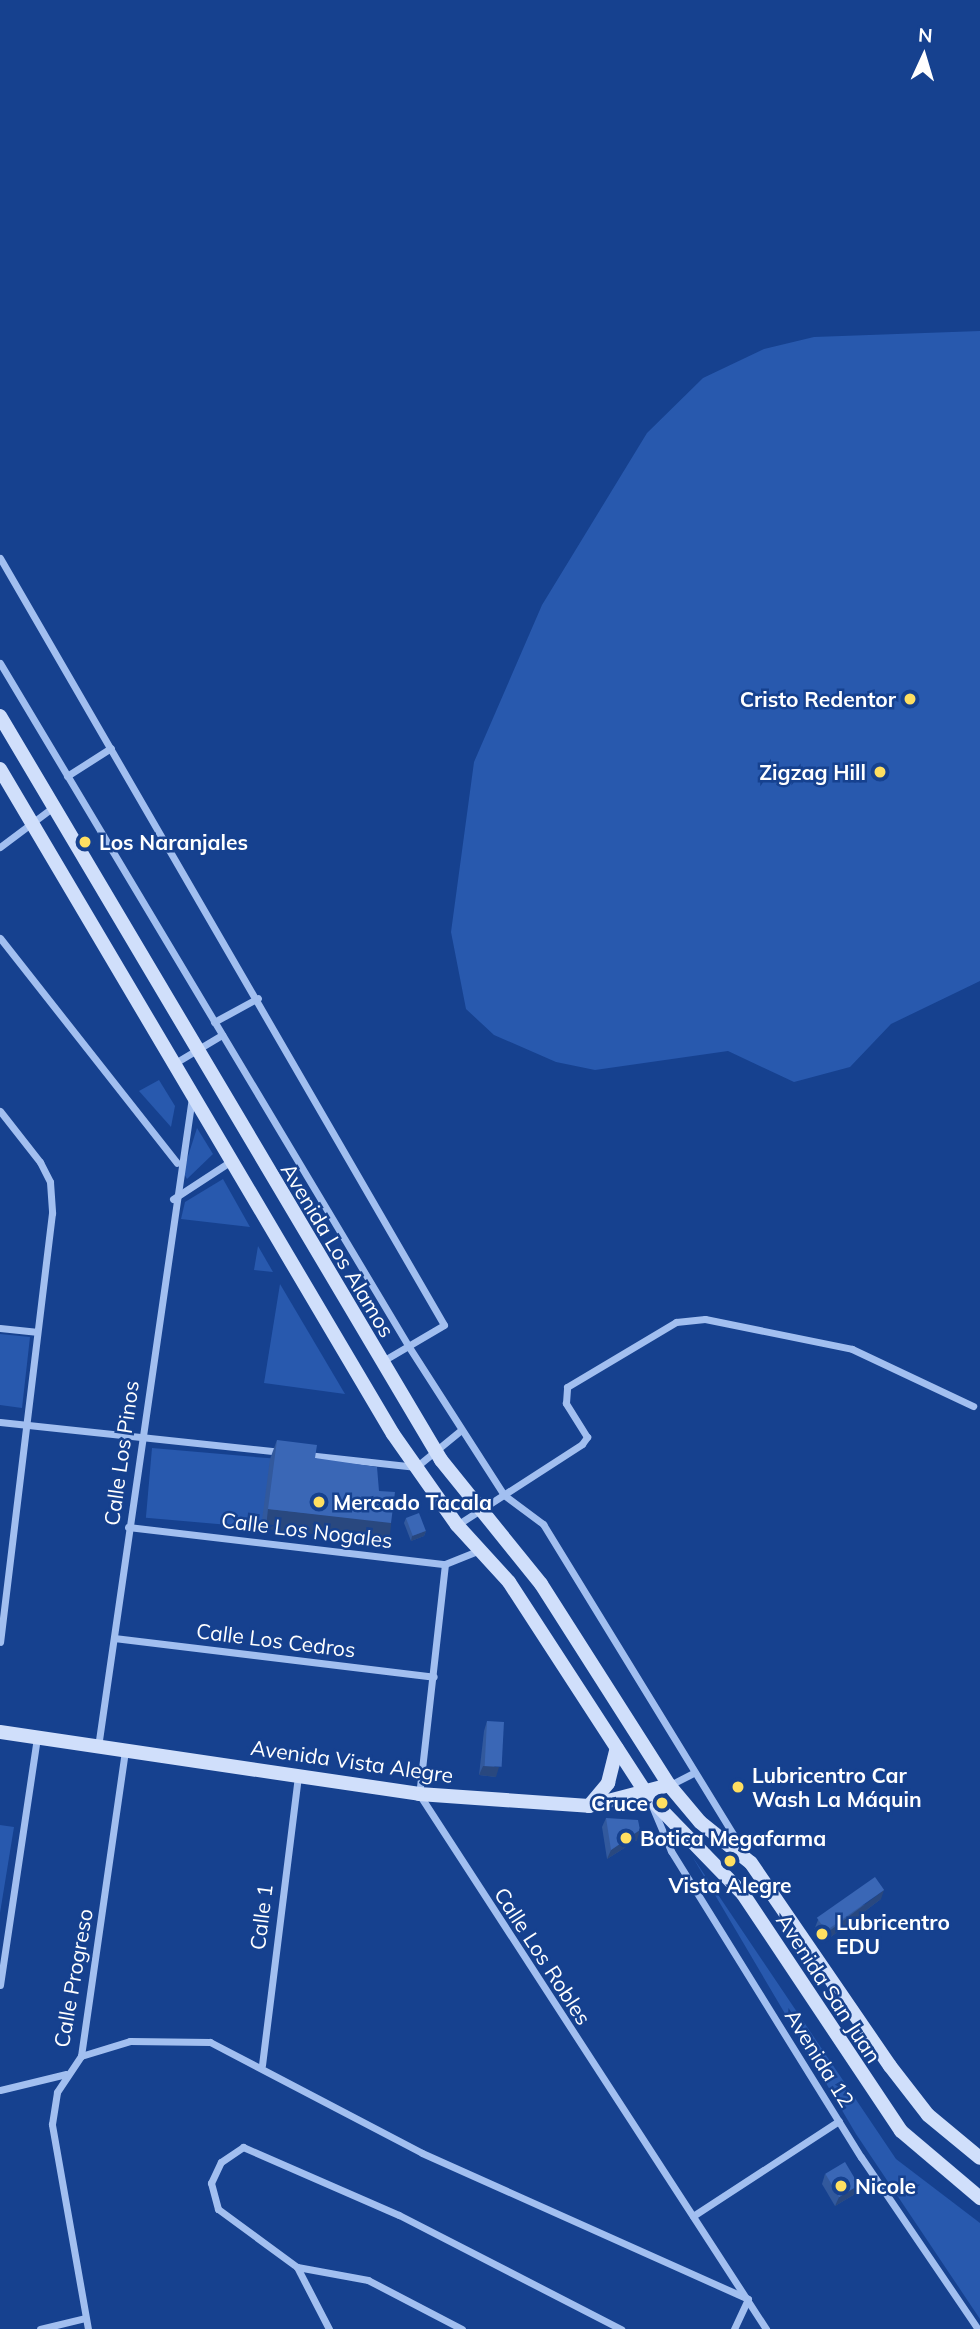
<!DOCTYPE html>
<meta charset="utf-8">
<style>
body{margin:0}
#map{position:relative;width:980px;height:2329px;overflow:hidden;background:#16418f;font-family:Mulish,sans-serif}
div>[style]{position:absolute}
.green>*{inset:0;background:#2859ae;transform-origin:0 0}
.street>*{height:7px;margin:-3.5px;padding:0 3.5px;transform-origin:3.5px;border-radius:3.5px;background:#a2bff0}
.secondary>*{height:14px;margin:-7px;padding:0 7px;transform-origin:7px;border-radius:7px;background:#d0dffb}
.wall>*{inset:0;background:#32599d}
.shaded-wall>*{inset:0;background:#29487f;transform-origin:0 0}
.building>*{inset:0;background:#3a67b6;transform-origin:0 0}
.dots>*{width:19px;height:19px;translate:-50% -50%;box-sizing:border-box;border:4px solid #16418f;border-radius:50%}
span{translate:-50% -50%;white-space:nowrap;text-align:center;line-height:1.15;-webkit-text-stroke:5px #16418f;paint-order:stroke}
.poi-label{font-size:21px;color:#fff;font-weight:700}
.right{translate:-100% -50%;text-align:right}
.left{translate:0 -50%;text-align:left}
.street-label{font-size:21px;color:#fff}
.north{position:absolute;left:889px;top:21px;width:70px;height:70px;-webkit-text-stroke:5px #16418f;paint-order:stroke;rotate:4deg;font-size:19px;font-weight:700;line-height:28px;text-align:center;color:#fff}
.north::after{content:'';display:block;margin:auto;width:24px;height:32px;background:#fff;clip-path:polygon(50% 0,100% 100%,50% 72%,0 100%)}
</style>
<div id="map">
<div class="green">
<div style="clip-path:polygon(980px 331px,980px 981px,891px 1024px,850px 1067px,794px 1082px,728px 1051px,595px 1070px,556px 1062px,494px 1035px,466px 1009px,451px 932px,474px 762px,542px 605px,647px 433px,703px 378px,764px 349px,814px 337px)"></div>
<div style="clip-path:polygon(159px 1080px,175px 1106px,171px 1127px,139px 1091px)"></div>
<div style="clip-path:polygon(197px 1128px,213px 1154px,187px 1179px,183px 1172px)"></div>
<div style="clip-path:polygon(223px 1179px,250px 1227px,181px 1219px,185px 1202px)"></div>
<div style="clip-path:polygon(258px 1246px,273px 1272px,254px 1270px)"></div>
<div style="clip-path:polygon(280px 1284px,345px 1394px,264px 1383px)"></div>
<div style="clip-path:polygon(0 1334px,30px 1337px,22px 1408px,0 1405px)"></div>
<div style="left:152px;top:1448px;width:119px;height:70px;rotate:5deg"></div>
<div style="clip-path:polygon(0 1825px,14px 1827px,0 1913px)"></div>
<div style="clip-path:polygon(692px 1856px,896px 2159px,980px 2223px,980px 2319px,856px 2134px)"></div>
</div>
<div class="street">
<div style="left:0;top:558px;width:886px;rotate:59.93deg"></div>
<div style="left:444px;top:1325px;width:73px;rotate:149.6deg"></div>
<div style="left:0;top:663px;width:797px;rotate:59.12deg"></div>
<div style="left:409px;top:1347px;width:176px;rotate:57.3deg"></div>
<div style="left:504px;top:1495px;width:49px;rotate:36.6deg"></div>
<div style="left:543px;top:1524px;width:383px;rotate:58.5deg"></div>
<div style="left:67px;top:776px;width:52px;rotate:-32.5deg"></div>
<div style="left:0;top:847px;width:65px;rotate:-36.9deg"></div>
<div style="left:0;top:938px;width:286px;rotate:51.8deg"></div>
<div style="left:214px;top:1022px;width:50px;rotate:-28.6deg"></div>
<div style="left:175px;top:1063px;width:55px;rotate:-30.8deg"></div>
<div style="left:0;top:1111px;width:65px;rotate:51.9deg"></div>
<div style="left:40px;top:1162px;width:22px;rotate:63deg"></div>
<div style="left:50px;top:1182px;width:31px;rotate:86deg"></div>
<div style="left:52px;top:1213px;width:432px;rotate:96.9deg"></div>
<div style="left:173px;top:1199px;width:69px;rotate:-33.2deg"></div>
<div style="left:0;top:1328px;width:36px;rotate:6deg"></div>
<div style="left:0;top:1422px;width:283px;rotate:6.1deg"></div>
<div style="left:307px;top:1455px;width:110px;rotate:6.3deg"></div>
<div style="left:416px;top:1467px;width:58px;rotate:-39.4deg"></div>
<div style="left:457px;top:1525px;width:149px;rotate:-32.9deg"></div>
<div style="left:582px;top:1444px;width:9px;rotate:-54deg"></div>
<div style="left:587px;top:1437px;width:40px;rotate:-122deg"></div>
<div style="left:566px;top:1403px;width:16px;rotate:-86deg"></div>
<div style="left:567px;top:1387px;width:127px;rotate:-30.8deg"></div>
<div style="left:676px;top:1322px;width:29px;rotate:-6deg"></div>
<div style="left:705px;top:1319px;width:150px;rotate:11.5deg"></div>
<div style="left:852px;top:1349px;width:134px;rotate:25.2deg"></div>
<div style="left:128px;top:1527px;width:319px;rotate:6.7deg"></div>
<div style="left:445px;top:1564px;width:37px;rotate:-22deg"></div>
<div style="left:445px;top:1564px;width:231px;rotate:96.4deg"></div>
<div style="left:419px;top:1794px;width:638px;rotate:57.03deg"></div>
<div style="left:114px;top:1638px;width:322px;rotate:6.9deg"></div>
<div style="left:98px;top:1747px;width:657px;rotate:-81.77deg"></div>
<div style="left:670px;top:1785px;width:27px;rotate:-27deg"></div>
<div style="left:652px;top:1806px;width:49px;rotate:67.1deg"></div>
<div style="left:671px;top:1851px;width:360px;rotate:58.2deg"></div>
<div style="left:861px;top:2157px;width:208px;rotate:55.8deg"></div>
<div style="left:0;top:1985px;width:250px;rotate:-81.5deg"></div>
<div style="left:81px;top:2056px;width:51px;rotate:-17deg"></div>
<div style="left:130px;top:2041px;width:80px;rotate:0.7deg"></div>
<div style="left:210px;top:2042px;width:239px;rotate:27.6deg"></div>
<div style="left:422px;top:2153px;width:357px;rotate:24.1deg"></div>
<div style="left:748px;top:2299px;width:33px;rotate:115deg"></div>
<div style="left:262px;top:2065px;width:293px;rotate:-82.9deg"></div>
<div style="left:0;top:2090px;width:68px;rotate:-13.6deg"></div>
<div style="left:693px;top:2216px;width:174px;rotate:-33.1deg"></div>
<div style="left:297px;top:2267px;width:70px;rotate:62.7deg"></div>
<div style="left:40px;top:2329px;width:46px;rotate:-13.7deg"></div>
<div style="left:88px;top:2329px;width:208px;rotate:-100deg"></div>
<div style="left:52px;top:2124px;width:32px;rotate:-81deg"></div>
<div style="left:57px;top:2092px;width:43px;rotate:-56.3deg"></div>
<div style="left:81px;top:2056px;width:308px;rotate:-81.8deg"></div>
<div style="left:462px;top:2329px;width:106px;rotate:-152.5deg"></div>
<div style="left:368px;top:2280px;width:72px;rotate:-169.6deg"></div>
<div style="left:297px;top:2267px;width:98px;rotate:-143.7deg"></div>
<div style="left:218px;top:2209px;width:27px;rotate:-105deg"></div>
<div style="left:211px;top:2183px;width:23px;rotate:-65deg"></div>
<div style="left:221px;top:2162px;width:27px;rotate:-34deg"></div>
<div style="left:243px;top:2147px;width:170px;rotate:23.6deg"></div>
<div style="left:399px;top:2215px;width:250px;rotate:27.2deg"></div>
</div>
<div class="secondary">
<div style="left:0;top:716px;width:865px;rotate:59.34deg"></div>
<div style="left:441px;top:1460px;width:159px;rotate:51.1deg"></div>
<div style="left:541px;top:1584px;width:238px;rotate:57.5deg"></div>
<div style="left:669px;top:1785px;width:48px;rotate:50deg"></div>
<div style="left:700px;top:1822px;width:65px;rotate:38.8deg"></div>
<div style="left:751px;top:1863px;width:246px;rotate:55.6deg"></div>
<div style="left:890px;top:2066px;width:62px;rotate:52.2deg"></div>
<div style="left:928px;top:2115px;width:67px;rotate:39.6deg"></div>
<div style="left:0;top:769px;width:772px;rotate:59.42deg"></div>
<div style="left:393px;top:1434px;width:111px;rotate:54.9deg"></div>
<div style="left:457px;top:1525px;width:77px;rotate:47.6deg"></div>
<div style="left:509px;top:1582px;width:255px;rotate:57deg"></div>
<div style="left:648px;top:1796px;width:136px;rotate:45.9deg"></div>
<div style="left:743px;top:1894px;width:285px;rotate:56.3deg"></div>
<div style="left:901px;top:2131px;width:104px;rotate:40.3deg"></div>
<div style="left:0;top:1732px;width:424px;rotate:8.4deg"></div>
<div style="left:419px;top:1794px;width:170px;rotate:4deg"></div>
<div style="left:589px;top:1806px;width:83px;rotate:-14.7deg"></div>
<div style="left:589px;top:1806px;width:30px;rotate:-50deg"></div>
<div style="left:608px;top:1783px;width:36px;rotate:-76deg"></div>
</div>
<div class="wall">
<div style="clip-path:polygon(277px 1440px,315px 1458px,379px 1491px,391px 1523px,385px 1541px,261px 1528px,270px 1459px)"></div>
<div style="clip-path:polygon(406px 1518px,426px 1531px,424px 1536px,411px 1541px,404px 1523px)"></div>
<div style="clip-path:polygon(487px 1721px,496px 1777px,479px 1775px,484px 1731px)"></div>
<div style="clip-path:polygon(606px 1818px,637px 1840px,607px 1859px,602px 1827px)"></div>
<div style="clip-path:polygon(881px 1899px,824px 1942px,814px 1930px,818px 1920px)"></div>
<div style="clip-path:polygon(825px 2174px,855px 2194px,835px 2206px,822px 2184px)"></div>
</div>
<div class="shaded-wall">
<div style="left:268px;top:1509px;width:124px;height:20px;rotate:6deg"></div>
<div style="clip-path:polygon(426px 1531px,424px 1536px,411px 1541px,412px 1536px)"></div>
<div style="clip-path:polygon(483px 1766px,499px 1767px,496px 1777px,479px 1775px)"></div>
<div style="clip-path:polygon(640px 1830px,637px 1840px,607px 1859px,611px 1850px)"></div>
<div style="clip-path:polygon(884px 1890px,881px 1899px,824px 1942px,828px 1932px)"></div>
<div style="clip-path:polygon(859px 2185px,855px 2194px,835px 2206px,839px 2197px)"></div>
</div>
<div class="building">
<div style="clip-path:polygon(277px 1440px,317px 1445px,315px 1458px,377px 1467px,379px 1491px,395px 1492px,391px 1523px,268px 1509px)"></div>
<div style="left:419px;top:1513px;width:19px;height:14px;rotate:69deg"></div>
<div style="left:487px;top:1721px;width:17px;height:45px;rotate:3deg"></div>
<div style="clip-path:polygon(606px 1818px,638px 1820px,640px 1830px,611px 1850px)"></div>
<div style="left:875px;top:1877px;width:16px;height:71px;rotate:55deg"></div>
<div style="left:845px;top:2162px;width:27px;height:23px;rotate:59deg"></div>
</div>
<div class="dots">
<div style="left:910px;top:699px;background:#ffdf61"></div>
<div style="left:880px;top:772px;background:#ffdf61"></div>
<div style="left:85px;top:842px;background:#ffdf61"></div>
<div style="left:319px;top:1502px;background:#ffdf61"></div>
<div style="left:738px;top:1787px;background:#ffdf61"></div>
<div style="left:662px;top:1803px;background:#ffdf61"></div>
<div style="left:626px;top:1838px;background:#ffdf61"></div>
<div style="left:730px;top:1861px;background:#ffdf61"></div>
<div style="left:822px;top:1934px;background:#ffdf61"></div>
<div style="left:841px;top:2186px;background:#ffdf61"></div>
</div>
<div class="poi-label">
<span class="right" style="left:896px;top:699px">Cristo Redentor</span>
<span class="right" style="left:866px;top:772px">Zigzag Hill</span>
<span class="left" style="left:99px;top:842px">Los Naranjales</span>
<span class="left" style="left:333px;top:1502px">Mercado Tacala</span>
<span class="left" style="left:752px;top:1787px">Lubricentro Car<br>Wash La Máquin</span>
<span class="right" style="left:648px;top:1803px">Cruce</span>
<span class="left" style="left:640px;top:1838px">Botica Megafarma</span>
<span style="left:730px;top:1885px">Vista Alegre</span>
<span class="left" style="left:836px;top:1934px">Lubricentro<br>EDU</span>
<span class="left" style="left:855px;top:2186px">Nicole</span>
</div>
<div class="street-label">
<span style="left:338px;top:1250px;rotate:59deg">Avenida Los Alamos</span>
<span style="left:121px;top:1453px;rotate:-82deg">Calle Los Pinos</span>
<span style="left:307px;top:1530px;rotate:7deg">Calle Los Nogales</span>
<span style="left:276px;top:1640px;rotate:7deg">Calle Los Cedros</span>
<span style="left:352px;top:1761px;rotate:8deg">Avenida Vista Alegre</span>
<span style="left:261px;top:1917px;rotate:-83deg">Calle 1</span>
<span style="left:543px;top:1956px;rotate:57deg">Calle Los Robles</span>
<span style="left:73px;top:1978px;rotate:-80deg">Calle Progreso</span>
<span style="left:829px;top:1988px;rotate:57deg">Avenida San Juan</span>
<span style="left:820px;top:2058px;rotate:58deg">Avenida 12</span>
</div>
<div class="north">N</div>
</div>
